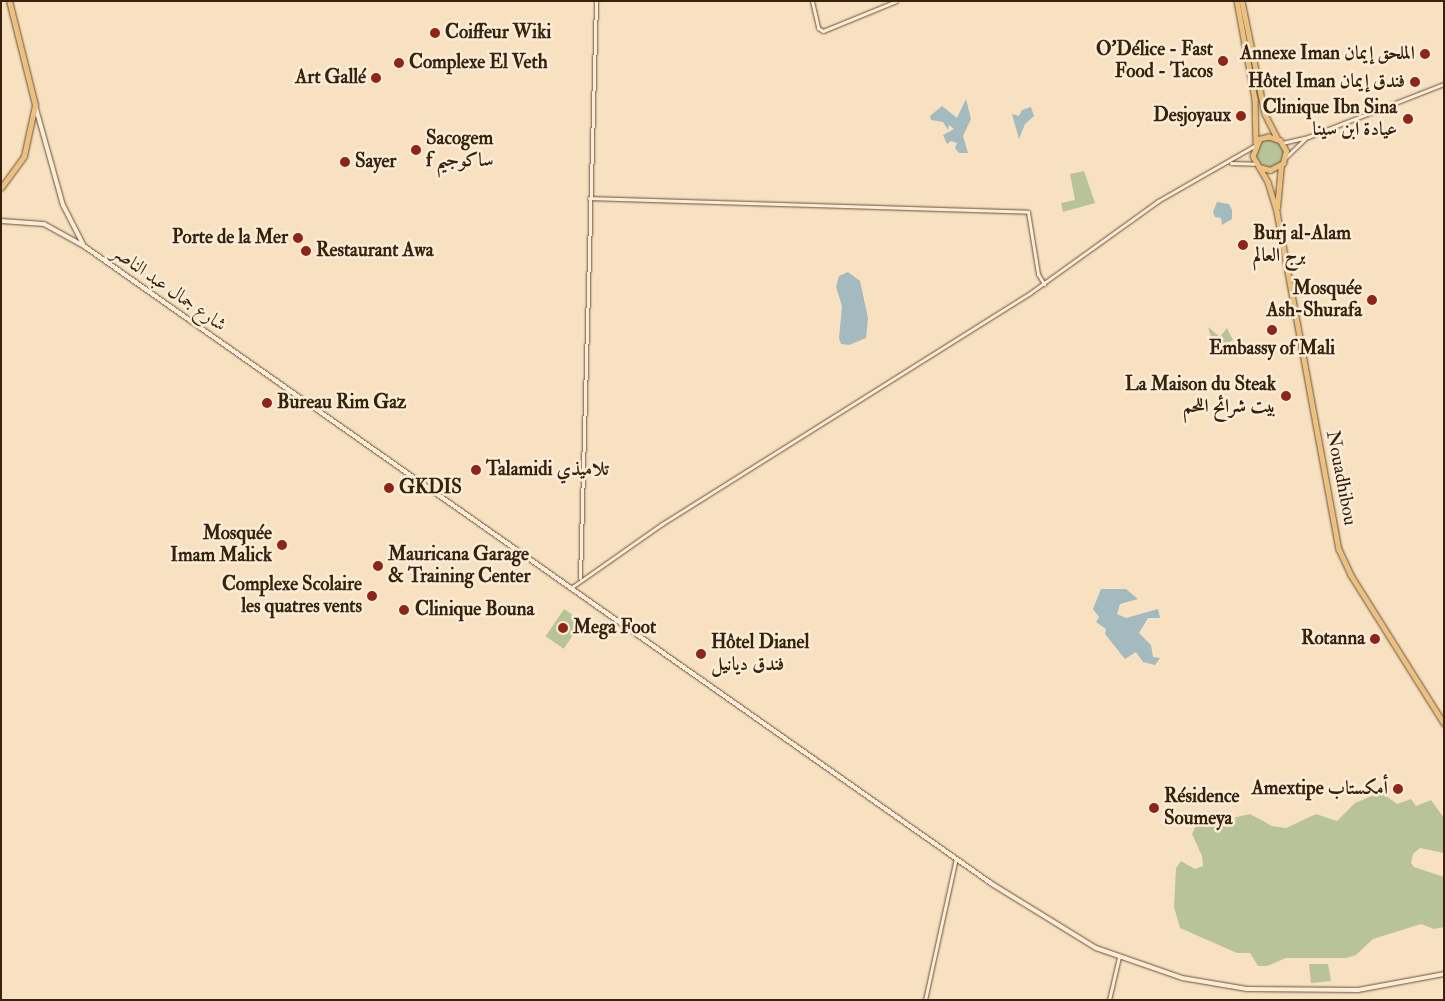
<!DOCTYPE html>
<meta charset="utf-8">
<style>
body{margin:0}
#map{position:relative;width:1445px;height:1001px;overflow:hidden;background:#f8e1c1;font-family:"IM FELL Double Pica",Amiri,serif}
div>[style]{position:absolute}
.green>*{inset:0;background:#b8c497;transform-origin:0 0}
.round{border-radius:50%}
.water>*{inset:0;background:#a3babf}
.roads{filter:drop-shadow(0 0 1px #685239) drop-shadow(0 0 1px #685239)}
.tertiary>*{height:3px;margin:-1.5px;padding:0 1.5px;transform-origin:1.5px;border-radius:1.5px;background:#faecd7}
.secondary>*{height:4px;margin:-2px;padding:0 2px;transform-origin:2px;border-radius:2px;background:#faecd7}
.primary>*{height:4.5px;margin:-2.25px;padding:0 2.25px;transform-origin:2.25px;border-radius:2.25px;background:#ecc080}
.trunk>*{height:4.5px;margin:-2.25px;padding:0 2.25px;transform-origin:2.25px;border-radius:2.25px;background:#ecc080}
.dots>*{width:14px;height:14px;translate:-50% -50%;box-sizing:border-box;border:2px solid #faecd7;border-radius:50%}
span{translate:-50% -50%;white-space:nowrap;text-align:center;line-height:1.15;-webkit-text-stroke:5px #faecd7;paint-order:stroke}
.poi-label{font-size:19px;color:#38220c;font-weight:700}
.left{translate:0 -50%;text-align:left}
.right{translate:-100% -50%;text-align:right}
.street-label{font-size:19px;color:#38220c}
.frame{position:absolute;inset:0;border:2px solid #38220c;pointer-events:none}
</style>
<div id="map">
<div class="green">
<div class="round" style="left:1256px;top:139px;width:28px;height:28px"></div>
<div style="clip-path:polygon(1084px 171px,1095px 203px,1063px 212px,1061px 203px,1075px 200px,1070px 174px)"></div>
<div style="clip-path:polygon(1208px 327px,1220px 337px,1227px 328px,1233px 340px,1215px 351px)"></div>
<div style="left:564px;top:609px;width:22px;height:33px;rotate:34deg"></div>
<div style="clip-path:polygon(1381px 792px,1397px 804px,1411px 799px,1416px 806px,1431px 800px,1444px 818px,1444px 853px,1420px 848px,1413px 854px,1411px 863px,1414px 867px,1444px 877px,1444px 927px,1434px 929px,1421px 924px,1373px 939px,1356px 955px,1346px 958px,1286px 958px,1267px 966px,1258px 966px,1250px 953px,1237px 953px,1180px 928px,1174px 907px,1176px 868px,1181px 861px,1195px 869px,1203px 866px,1202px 856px,1192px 834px,1196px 826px,1250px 814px,1272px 826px,1286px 828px,1316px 814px,1337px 821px,1355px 803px)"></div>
<div style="clip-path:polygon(1309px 964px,1328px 964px,1331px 981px,1311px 983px)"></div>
</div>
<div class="water">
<div style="clip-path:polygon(966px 99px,971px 119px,963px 136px,968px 153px,959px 153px,955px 148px,957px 143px,951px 141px,947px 144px,943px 135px,954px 129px,949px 125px,948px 130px,943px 122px,931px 120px,930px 116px,942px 106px,957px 118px)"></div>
<div style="clip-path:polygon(1031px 107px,1034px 116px,1025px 124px,1019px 139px,1012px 114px,1019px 116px,1022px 110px)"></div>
<div style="clip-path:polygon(1217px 202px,1229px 204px,1232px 210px,1232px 219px,1222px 225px,1221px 218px,1215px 217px,1213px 212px)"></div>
<div style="clip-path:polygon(848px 272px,860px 281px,868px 318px,866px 338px,849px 345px,841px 344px,839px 338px,842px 306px,836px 287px,839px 276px)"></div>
<div style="clip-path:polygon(1101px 589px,1126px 589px,1138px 599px,1120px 604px,1117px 614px,1126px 618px,1158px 609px,1160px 618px,1148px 618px,1139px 633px,1151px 645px,1153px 657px,1160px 658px,1155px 665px,1143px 662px,1136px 652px,1125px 659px,1105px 634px,1106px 629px,1096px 622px,1099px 617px,1093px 609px)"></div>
</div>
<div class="roads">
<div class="tertiary">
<div style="left:812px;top:1px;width:28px;rotate:77deg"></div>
<div style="left:818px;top:28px;width:6px;rotate:31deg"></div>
<div style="left:823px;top:31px;width:79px;rotate:-22.3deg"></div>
<div style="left:1282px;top:143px;width:27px;rotate:-13deg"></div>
<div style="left:1308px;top:137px;width:146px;rotate:-21.3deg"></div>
<div style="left:1285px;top:158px;width:28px;rotate:-44deg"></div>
<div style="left:1231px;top:163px;width:25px;rotate:2deg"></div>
<div style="left:589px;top:198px;width:439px;rotate:1.8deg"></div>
<div style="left:1028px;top:212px;width:63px;rotate:80.8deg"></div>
<div style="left:1038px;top:274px;width:12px;rotate:59deg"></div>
<div style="left:580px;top:578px;width:577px;rotate:-88.41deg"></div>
<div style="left:572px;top:587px;width:110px;rotate:-35deg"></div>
<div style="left:662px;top:524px;width:434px;rotate:-32.1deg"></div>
<div style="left:1030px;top:293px;width:158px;rotate:-35.7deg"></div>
<div style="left:1158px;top:201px;width:111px;rotate:-29.8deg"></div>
<div style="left:925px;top:1000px;width:145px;rotate:-77.7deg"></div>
<div style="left:1109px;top:1000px;width:44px;rotate:-76.9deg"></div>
</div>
<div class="secondary">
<div style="left:35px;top:105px;width:104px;rotate:74.4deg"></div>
<div style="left:63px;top:205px;width:44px;rotate:62.9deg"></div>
<div style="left:1px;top:221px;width:43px;rotate:4deg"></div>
<div style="left:44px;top:224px;width:46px;rotate:28.8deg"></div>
<div style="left:84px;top:246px;width:1110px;rotate:35.09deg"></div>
<div style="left:992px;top:884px;width:122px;rotate:31.6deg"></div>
<div style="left:1096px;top:948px;width:91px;rotate:19.2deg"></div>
<div style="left:1182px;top:978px;width:66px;rotate:9.6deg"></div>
<div style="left:1247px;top:989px;width:111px;rotate:0.5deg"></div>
<div style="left:1358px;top:990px;width:87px;rotate:-10.5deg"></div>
</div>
<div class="primary">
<div style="left:1px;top:188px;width:39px;rotate:-54deg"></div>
<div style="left:24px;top:156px;width:52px;rotate:-77.8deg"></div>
<div style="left:35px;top:105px;width:107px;rotate:-104deg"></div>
</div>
<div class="trunk">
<div style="left:1237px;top:1px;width:100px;rotate:79.6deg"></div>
<div style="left:1255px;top:99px;width:44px;rotate:88.7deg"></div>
<div style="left:1242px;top:1px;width:115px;rotate:78.5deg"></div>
<div style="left:1265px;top:114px;width:28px;rotate:63deg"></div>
<div style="left:1259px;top:167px;width:11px;rotate:15deg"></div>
<div style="left:1270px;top:170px;width:15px;rotate:-28deg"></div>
<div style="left:1283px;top:163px;width:12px;rotate:-76deg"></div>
<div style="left:1286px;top:151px;width:12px;rotate:-121deg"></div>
<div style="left:1280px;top:141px;width:12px;rotate:-160deg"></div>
<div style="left:1269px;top:137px;width:9px;rotate:167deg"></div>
<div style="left:1260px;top:139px;width:18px;rotate:112deg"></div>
<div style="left:1253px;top:156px;width:30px;rotate:60deg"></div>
<div style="left:1268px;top:182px;width:31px;rotate:73deg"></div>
<div style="left:1277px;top:212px;width:343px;rotate:79.6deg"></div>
<div style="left:1339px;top:549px;width:29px;rotate:65deg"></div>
<div style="left:1351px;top:575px;width:175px;rotate:57.9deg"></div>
<div style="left:1277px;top:208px;width:43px;rotate:-84.7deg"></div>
</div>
</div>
<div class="dots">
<div style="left:435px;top:33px;background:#8f2418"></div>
<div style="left:1425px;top:54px;background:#8f2418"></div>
<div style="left:1223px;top:61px;background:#8f2418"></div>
<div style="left:399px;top:63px;background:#8f2418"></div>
<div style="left:376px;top:78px;background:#8f2418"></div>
<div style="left:1415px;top:82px;background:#8f2418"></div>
<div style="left:1241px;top:116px;background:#8f2418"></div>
<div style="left:1408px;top:119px;background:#8f2418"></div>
<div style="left:416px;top:150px;background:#8f2418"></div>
<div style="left:345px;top:162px;background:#8f2418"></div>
<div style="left:298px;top:238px;background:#8f2418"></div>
<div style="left:1243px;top:245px;background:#8f2418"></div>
<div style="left:306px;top:251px;background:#8f2418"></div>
<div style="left:1372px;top:300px;background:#8f2418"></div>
<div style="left:1272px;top:330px;background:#8f2418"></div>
<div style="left:1286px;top:396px;background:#8f2418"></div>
<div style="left:267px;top:403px;background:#8f2418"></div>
<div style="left:476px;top:470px;background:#8f2418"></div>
<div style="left:389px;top:488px;background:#8f2418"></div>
<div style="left:282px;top:545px;background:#8f2418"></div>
<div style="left:378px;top:566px;background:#8f2418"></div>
<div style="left:372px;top:596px;background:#8f2418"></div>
<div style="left:404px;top:610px;background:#8f2418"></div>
<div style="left:563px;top:628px;background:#8f2418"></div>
<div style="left:1375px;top:639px;background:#8f2418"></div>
<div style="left:701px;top:654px;background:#8f2418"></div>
<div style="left:1398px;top:789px;background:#8f2418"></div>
<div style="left:1154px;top:808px;background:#8f2418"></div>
</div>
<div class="poi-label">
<span class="left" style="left:445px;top:33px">Coiffeur Wiki</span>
<span class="right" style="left:1213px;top:61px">O'Délice - Fast<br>Food - Tacos</span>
<span class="right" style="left:1415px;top:54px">Annexe Iman الملحق إيمان</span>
<span class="left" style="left:409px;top:63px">Complexe El Veth</span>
<span class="right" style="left:366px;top:78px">Art Gallé</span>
<span class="right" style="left:1405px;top:82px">Hôtel Iman فندق إيمان</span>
<span class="right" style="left:1397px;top:119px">Clinique Ibn Sina<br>عيادة ابن سينا</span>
<span class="right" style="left:1231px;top:116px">Desjoyaux</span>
<span class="left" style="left:426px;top:150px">Sacogem<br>f ساكوجيم</span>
<span class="left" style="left:355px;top:162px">Sayer</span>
<span class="left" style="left:1253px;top:245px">Burj al-Alam<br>برج العالم</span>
<span class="right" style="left:288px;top:238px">Porte de la Mer</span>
<span class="left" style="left:316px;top:251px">Restaurant Awa</span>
<span class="right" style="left:1362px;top:300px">Mosquée<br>Ash-Shurafa</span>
<span style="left:1272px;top:349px">Embassy of Mali</span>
<span class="right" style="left:1276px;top:396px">La Maison du Steak<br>بيت شرائح اللحم</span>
<span class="left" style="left:277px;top:403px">Bureau Rim Gaz</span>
<span class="left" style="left:486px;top:470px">Talamidi تلاميذي</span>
<span class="left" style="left:399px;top:488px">GKDIS</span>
<span class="right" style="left:272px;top:545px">Mosquée<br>Imam Malick</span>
<span class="left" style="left:388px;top:566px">Mauricana Garage<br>&amp; Training Center</span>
<span class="right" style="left:362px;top:596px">Complexe Scolaire<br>les quatres vents</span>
<span class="left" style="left:415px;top:610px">Clinique Bouna</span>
<span class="left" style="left:573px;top:628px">Mega Foot</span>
<span class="right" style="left:1365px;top:639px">Rotanna</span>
<span class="left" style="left:711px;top:654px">Hôtel Dianel<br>فندق ديانيل</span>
<span class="right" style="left:1388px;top:789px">Amextipe أمكستاب</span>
<span class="left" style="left:1164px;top:808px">Résidence<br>Soumeya</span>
</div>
<div class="street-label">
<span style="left:169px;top:289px;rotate:35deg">شارع جمال عبد الناصر</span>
<span style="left:1341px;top:478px;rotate:79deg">Nouadhibou</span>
</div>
<div class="frame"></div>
</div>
